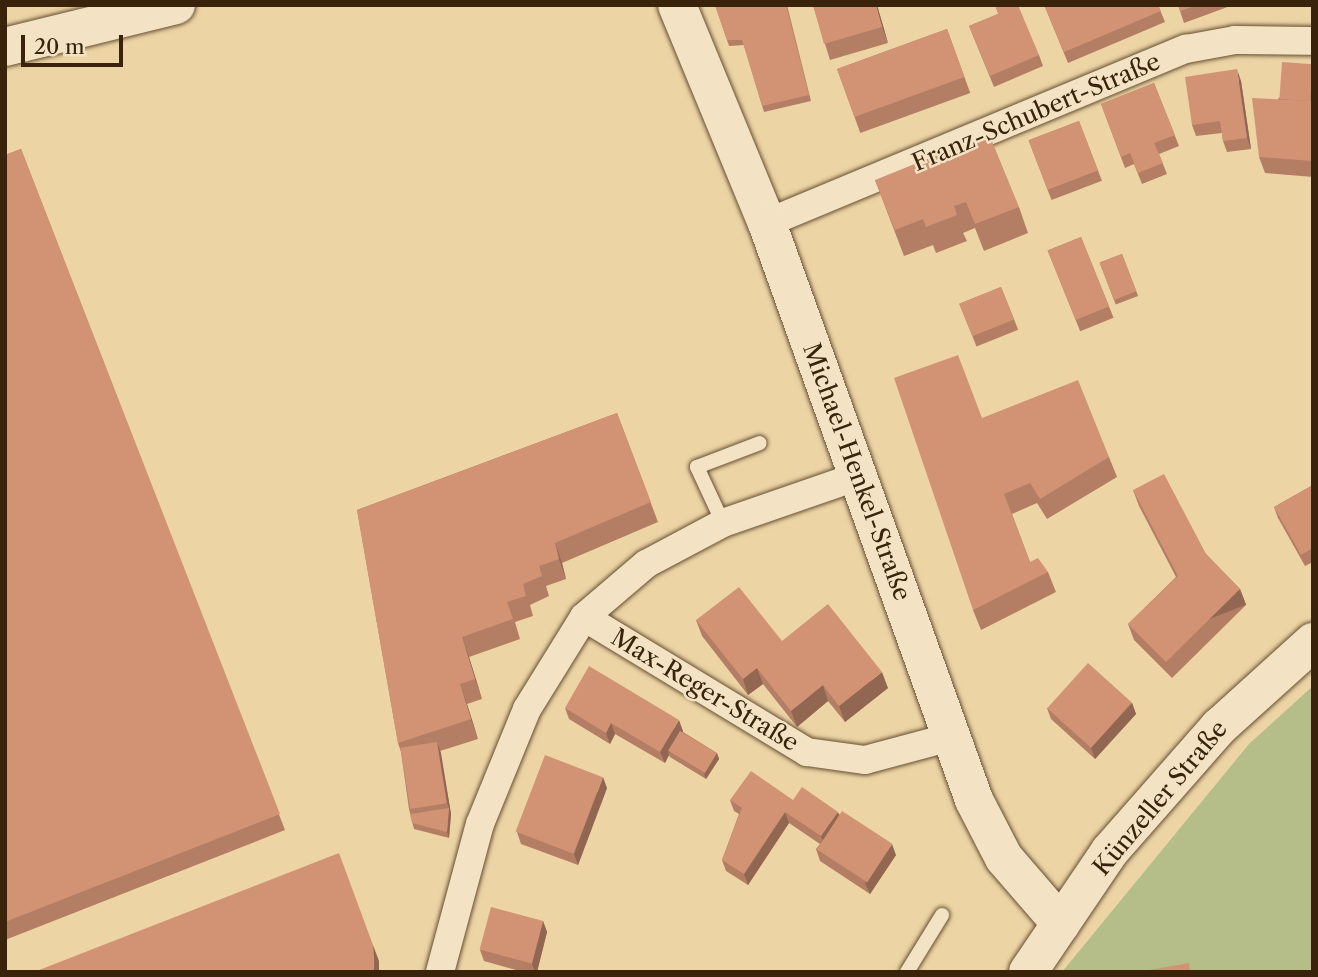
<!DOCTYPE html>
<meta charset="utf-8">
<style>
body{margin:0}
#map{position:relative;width:1318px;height:977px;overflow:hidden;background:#ecd4a5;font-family:"Libre Caslon Text",serif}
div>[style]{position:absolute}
.green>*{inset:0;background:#b5bd88}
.roads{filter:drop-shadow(0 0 2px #664f32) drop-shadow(0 0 2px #664f32)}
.lane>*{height:14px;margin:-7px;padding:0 7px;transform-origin:7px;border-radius:7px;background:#f3e3c4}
.street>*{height:28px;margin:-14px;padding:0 14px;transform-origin:14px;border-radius:14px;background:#f3e3c4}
.secondary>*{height:38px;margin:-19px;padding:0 19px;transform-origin:19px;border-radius:19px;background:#f3e3c4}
.wall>*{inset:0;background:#b47e64;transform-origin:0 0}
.shaded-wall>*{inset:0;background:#926751;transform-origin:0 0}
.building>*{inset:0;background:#d19374;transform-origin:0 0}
span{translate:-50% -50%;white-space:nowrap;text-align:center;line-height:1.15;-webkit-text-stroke:5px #f3e3c4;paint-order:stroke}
.street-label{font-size:24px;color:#39230b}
.frame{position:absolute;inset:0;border:7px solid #39230b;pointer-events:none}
.scale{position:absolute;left:21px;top:35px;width:102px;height:32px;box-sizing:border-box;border:4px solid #39230b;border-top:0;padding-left:9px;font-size:21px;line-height:24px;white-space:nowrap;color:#39230b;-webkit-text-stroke:5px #f3e3c4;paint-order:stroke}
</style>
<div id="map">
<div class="green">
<div style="clip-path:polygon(1313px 686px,1313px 972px,1062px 972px,1249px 744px)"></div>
</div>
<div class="roads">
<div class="lane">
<div style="left:723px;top:523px;width:62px;rotate:-114.9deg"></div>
<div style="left:697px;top:467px;width:67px;rotate:-20.9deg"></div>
<div style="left:907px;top:972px;width:67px;rotate:-58.4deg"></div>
</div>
<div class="street">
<div style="left:767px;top:223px;width:454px;rotate:-22.6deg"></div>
<div style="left:1186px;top:49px;width:50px;rotate:-10.4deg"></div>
<div style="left:1235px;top:40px;width:78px;rotate:0.7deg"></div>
<div style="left:584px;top:617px;width:261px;rotate:31.2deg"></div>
<div style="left:807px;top:752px;width:59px;rotate:7.9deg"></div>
<div style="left:865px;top:760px;width:89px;rotate:-15deg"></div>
<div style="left:440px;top:972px;width:153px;rotate:-74.9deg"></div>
<div style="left:480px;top:824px;width:124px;rotate:-67.8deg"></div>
<div style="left:527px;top:709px;width:108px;rotate:-58.2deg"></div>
<div style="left:584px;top:617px;width:82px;rotate:-40.5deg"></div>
<div style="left:646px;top:564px;width:87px;rotate:-28deg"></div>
<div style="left:723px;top:523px;width:144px;rotate:-19.1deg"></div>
</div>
<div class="secondary">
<div style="left:677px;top:5px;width:236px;rotate:67.6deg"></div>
<div style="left:767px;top:223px;width:613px;rotate:70.26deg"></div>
<div style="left:974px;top:800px;width:65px;rotate:62.7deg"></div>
<div style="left:1004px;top:858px;width:87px;rotate:49.2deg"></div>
<div style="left:5px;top:47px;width:176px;rotate:-13.8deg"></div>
<div style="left:1028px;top:972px;width:146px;rotate:-55.9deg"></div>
<div style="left:1110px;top:851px;width:165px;rotate:-48.7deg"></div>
<div style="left:1219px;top:727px;width:127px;rotate:-42.1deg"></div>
</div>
</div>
<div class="wall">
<div style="clip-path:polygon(715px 5px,787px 5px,811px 101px,764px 112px,744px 45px,729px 46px)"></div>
<div style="clip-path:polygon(813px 5px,877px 5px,888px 43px,830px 60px)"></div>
<div style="clip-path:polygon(1158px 5px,1165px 22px,1068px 63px,1045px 7px)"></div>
<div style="clip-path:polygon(1178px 5px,1233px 5px,1184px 23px)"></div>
<div style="clip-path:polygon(998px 14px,1039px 55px,1043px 66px,994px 87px,969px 26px)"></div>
<div style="left:947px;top:29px;width:68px;height:117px;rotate:70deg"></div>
<div style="clip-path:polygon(1313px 64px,1313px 177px,1265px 173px,1259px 157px,1278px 99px)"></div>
<div style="clip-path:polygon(1241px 81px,1251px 149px,1227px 152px,1223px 141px,1222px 133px,1196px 136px,1192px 125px)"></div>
<div style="clip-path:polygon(1154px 83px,1179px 146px,1159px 154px,1167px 174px,1142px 184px,1134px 164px,1125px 168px,1101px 104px)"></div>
<div style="left:1079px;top:121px;width:64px;height:54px;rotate:69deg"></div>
<div style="clip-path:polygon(21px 149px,285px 830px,5px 940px,5px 155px)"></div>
<div style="clip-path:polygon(875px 180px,1019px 207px,1028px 233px,984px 251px,975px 228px,963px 233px,967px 241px,936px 253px,933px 245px,904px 256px)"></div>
<div style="left:1081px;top:237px;width:87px;height:36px;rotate:68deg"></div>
<div style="left:1122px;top:254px;width:45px;height:24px;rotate:69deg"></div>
<div style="left:1001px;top:287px;width:46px;height:45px;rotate:68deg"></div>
<div style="clip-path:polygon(617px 413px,658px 522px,562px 563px,566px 579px,546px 586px,549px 596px,530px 605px,533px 616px,515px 622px,520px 639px,469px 657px,482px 699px,467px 704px,478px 739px,440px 751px,451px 814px,449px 838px,414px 829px,409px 809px,401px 752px,398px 743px,357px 510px)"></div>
<div style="clip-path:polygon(982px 418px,1109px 457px,1117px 477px,1047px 519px,1037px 503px,1012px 514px,1030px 562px,1048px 572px,1056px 592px,981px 630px,973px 610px)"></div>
<div style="clip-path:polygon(1313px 485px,1313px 562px,1305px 566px,1278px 518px,1274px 507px)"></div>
<div style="clip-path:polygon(1133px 490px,1206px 554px,1240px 589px,1246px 605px,1172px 678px,1134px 640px,1128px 624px,1176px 577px,1139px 506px)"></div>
<div style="clip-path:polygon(696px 620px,782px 641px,888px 688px,845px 722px,828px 701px,797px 727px,763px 684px,748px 695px,702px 636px)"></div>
<div style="clip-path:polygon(1132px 703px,1136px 714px,1095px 759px,1051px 719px,1047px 708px)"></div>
<div style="clip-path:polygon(565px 708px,683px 731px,683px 732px,717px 753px,719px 759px,706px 779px,670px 757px,669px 755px,665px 763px,615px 734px,610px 744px,569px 719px)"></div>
<div style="clip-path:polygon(607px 788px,578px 865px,521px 844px,517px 832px)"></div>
<div style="clip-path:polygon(730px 800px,793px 800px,839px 814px,896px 855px,870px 894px,820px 861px,816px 849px,820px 844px,789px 823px,748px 885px,726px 871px,722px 860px,739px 814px,734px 811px)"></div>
<div style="clip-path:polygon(543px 921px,547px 932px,537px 972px,523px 972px,484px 961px,480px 950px)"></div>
</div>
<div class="shaded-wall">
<div style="clip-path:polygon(876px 5px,877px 5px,888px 43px,882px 27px)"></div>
<div style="clip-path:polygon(1237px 69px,1241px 81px,1251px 149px,1247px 138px)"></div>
<div style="clip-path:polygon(555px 543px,562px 563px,566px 579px,559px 559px)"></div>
<div style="left:1240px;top:589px;width:17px;height:104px;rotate:69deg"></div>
<div style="clip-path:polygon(462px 637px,469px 657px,482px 699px,475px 679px)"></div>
<div style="clip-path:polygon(757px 668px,763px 684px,748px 695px,743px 679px)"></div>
<div style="clip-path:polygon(882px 672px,888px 688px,845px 722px,839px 706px)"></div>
<div style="clip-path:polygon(460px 684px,467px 704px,478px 739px,471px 719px)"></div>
<div style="clip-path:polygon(823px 685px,828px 701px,797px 727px,791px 711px)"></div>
<div style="clip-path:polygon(1132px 703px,1136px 714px,1095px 759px,1091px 748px)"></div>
<div style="clip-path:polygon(679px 720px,683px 731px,670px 753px,668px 751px,669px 755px,665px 763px,660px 752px)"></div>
<div style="clip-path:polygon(611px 723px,615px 734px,610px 744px,606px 733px)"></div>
<div style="clip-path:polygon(437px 742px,441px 753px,451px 814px,449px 838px,447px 832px,449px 808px,447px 803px)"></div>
<div style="clip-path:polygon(717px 753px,719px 759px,706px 779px,704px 774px)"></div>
<div style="clip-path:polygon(603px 777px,607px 788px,578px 865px,574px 854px)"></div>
<div style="clip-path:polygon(785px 812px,789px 823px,748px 885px,744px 874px)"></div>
<div style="clip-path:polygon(838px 812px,842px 823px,826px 847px,821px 836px)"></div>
<div style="clip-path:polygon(892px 844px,896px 855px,870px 894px,865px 883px)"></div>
<div style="clip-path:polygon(543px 921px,547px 932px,537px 972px,535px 972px,532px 964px)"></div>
<div style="clip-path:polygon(373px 945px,379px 961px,379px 972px,374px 972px)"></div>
</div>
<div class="building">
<div style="clip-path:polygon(715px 5px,786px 5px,809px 95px,762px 106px,742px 40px,727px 40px)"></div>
<div style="clip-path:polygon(813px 5px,876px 5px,882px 27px,824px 44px)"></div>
<div style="clip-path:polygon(995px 5px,1018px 5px,1039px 55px,990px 76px,969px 26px,998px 14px)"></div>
<div style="clip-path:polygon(1049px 5px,1158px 5px,1161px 11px,1064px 52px,1045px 7px)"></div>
<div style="clip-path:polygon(1178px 5px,1198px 5px,1180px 11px)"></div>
<div style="left:947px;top:29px;width:51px;height:117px;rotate:70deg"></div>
<div style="left:1282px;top:62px;width:31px;height:37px;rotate:4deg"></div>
<div style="clip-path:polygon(1237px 69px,1247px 138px,1223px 141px,1220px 121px,1192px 125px,1185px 77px)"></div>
<div style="clip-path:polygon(1154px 83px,1175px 135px,1154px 143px,1163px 163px,1138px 173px,1130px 153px,1121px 157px,1101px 104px)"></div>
<div style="clip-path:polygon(1252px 98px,1313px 101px,1313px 161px,1259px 157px)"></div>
<div style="left:1079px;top:121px;width:53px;height:54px;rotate:69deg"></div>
<div style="clip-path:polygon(989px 134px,1019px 207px,975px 224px,966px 202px,954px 206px,957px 215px,926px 227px,923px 219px,895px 230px,875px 180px)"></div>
<div style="clip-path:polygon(21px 149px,280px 814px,5px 922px,5px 155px)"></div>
<div style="left:1081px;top:237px;width:75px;height:36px;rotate:68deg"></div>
<div style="left:1122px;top:254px;width:40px;height:24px;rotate:69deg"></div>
<div style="left:1001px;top:287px;width:35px;height:45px;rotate:68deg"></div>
<div style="clip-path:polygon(958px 355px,982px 418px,1078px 380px,1109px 457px,1040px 499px,1030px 483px,1004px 494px,1030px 562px,1038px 558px,1048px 572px,973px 610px,894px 378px)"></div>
<div style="clip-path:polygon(617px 413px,651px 502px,555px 543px,559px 559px,539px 566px,542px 576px,523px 584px,526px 596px,507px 602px,513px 619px,462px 637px,475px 679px,460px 684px,471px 719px,398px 743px,357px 510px)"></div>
<div style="clip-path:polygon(1164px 474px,1206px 554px,1240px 589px,1166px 662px,1128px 624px,1178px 576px,1133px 490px)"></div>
<div style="clip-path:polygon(1313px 485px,1313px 548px,1301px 555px,1274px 507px)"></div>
<div style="clip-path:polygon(739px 587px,782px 641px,828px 604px,882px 672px,839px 706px,823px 685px,791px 711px,757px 668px,743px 679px,696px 620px)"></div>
<div style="left:1088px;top:663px;width:59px;height:61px;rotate:42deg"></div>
<div style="clip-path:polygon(589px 666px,679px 720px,660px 752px,611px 723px,606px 733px,565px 708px)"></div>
<div style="left:680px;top:731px;width:43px;height:23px;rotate:31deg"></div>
<div style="left:437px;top:742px;width:62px;height:37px;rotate:81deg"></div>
<div style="left:545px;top:755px;width:62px;height:82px;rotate:21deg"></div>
<div style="clip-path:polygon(751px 771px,793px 800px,802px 787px,838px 812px,821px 836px,785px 812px,744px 874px,722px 860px,742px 808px,730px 800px)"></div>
<div style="clip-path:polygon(449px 808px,447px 832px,412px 823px,410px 814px)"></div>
<div style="left:842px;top:811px;width:60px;height:46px;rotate:33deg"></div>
<div style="clip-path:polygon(339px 853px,373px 945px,374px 972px,34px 972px)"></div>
<div style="left:491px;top:907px;width:54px;height:44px;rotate:15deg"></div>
<div style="clip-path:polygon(1189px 963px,1190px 972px,1138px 972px)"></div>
</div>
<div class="street-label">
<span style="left:1036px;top:112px;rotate:-23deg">Franz-Schubert-Straße</span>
<span style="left:857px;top:472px;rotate:70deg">Michael-Henkel-Straße</span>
<span style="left:705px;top:690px;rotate:31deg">Max-Reger-Straße</span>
<span style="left:1160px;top:798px;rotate:-50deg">Künzeller Straße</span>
</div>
<div class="frame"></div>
<div class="scale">20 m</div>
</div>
